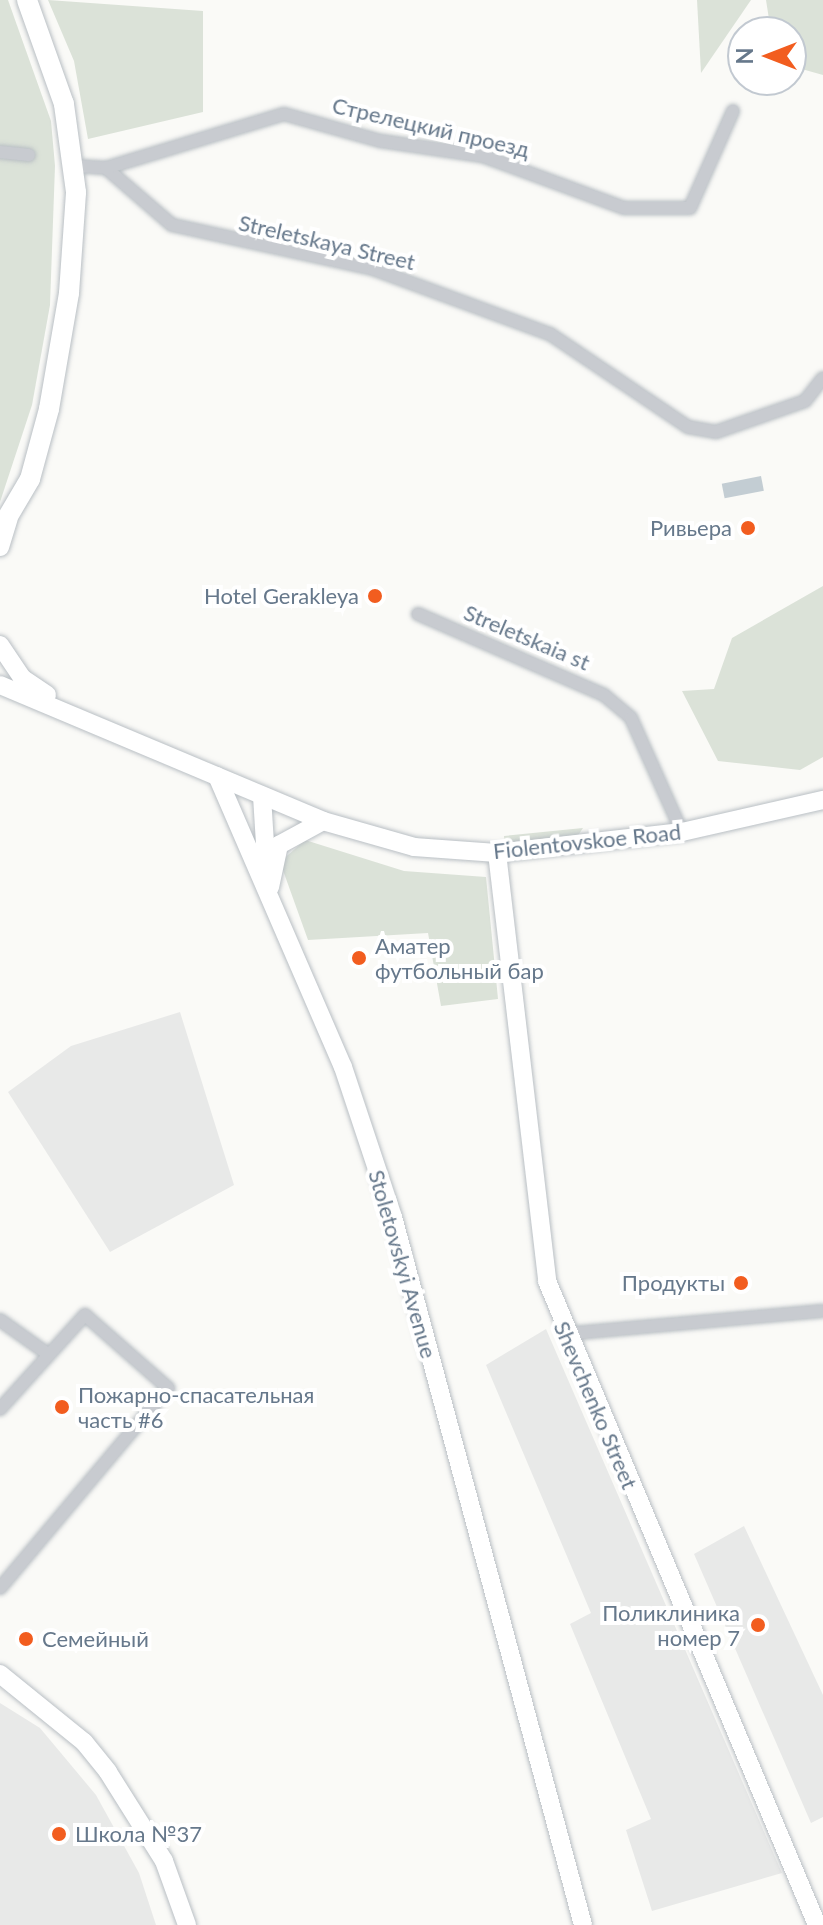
<!DOCTYPE html>
<meta charset="utf-8">
<style>
body{margin:0}
#map{position:relative;width:823px;height:1925px;overflow:hidden;background:#fafaf7;font-family:Lato,sans-serif}
div>[style]{position:absolute}
.built>*{inset:0;background:#e8e9e8}
.green>*{inset:0;background:#dbe2d8}
.water>*{inset:0;background:#c3cdd3;transform-origin:0 0}
.roads{filter:drop-shadow(0 0 2px #b9bfc4) drop-shadow(0 0 2px #b9bfc4)}
.street>*{height:12px;margin:-6px;padding:0 6px;transform-origin:6px;border-radius:6px;background:#c8cbd0}
.secondary>*{height:18px;margin:-9px;padding:0 9px;transform-origin:9px;border-radius:9px;background:#fff}
.primary>*{height:20px;margin:-10px;padding:0 10px;transform-origin:10px;border-radius:10px;background:#fff}
.dots>*{width:22px;height:22px;translate:-50% -50%;box-sizing:border-box;border:4px solid #fff;border-radius:50%}
span{translate:-50% -50%;white-space:nowrap;text-align:center;line-height:1.15;-webkit-text-stroke:8px #fff;paint-order:stroke}
.street-label{font-size:22px;color:#66788b}
.poi-label{font-size:22px;color:#66788b}
.right{translate:-100% -50%;text-align:right}
.left{translate:0 -50%;text-align:left}
.north{position:absolute;left:727px;top:16px;width:80px;height:80px;box-sizing:border-box;background:#fff;border:2px solid #c2c9d1;border-radius:50%;rotate:270deg;font-size:22px;font-weight:700;line-height:32px;text-align:center;color:#66788b}
.north::after{content:'';display:block;margin:auto;width:28px;height:36px;background:#f25d1f;clip-path:polygon(50% 0,100% 100%,50% 72%,0 100%)}
</style>
<div id="map">
<div class="built">
<div style="clip-path:polygon(180px 1012px,234px 1185px,110px 1252px,8px 1092px,71px 1046px)"></div>
<div style="clip-path:polygon(546px 1329px,782px 1873px,652px 1911px,626px 1830px,651px 1819px,570px 1624px,591px 1613px,486px 1365px)"></div>
<div style="clip-path:polygon(744px 1526px,823px 1695px,823px 1817px,811px 1823px,694px 1554px)"></div>
<div style="clip-path:polygon(0 1703px,40px 1728px,96px 1795px,139px 1873px,156px 1925px,0 1925px)"></div>
</div>
<div class="green">
<div style="clip-path:polygon(0 0,8px 0,51px 121px,55px 166px,50px 305px,32px 405px,0 502px)"></div>
<div style="clip-path:polygon(48px 0,203px 11px,203px 112px,88px 139px,74px 61px)"></div>
<div style="clip-path:polygon(697px 0,751px 0,701px 73px)"></div>
<div style="clip-path:polygon(766px 0,823px 0,823px 75px,791px 66px,791px 32px,771px 32px)"></div>
<div style="clip-path:polygon(823px 586px,823px 757px,800px 770px,718px 761px,682px 691px,714px 689px,732px 638px)"></div>
<div style="clip-path:polygon(583px 828px,575px 840px,505px 848px,504px 836px)"></div>
<div style="clip-path:polygon(305px 840px,404px 871px,486px 877px,498px 999px,441px 1006px,428px 933px,308px 940px,280px 862px)"></div>
</div>
<div class="water">
<div style="left:761px;top:476px;width:15px;height:40px;rotate:79deg"></div>
</div>
<div class="roads">
<div class="street">
<div style="left:0;top:152px;width:29px;rotate:6deg"></div>
<div style="left:77px;top:166px;width:29px;rotate:4deg"></div>
<div style="left:106px;top:168px;width:87px;rotate:40.8deg"></div>
<div style="left:172px;top:225px;width:206px;rotate:12.3deg"></div>
<div style="left:373px;top:269px;width:189px;rotate:20.2deg"></div>
<div style="left:550px;top:334px;width:166px;rotate:34deg"></div>
<div style="left:688px;top:427px;width:28px;rotate:10deg"></div>
<div style="left:716px;top:432px;width:94px;rotate:-19.2deg"></div>
<div style="left:805px;top:401px;width:29px;rotate:-52deg"></div>
<div style="left:106px;top:168px;width:186px;rotate:-16.9deg"></div>
<div style="left:284px;top:114px;width:101px;rotate:15.6deg"></div>
<div style="left:381px;top:141px;width:103px;rotate:8.4deg"></div>
<div style="left:483px;top:156px;width:150px;rotate:20.2deg"></div>
<div style="left:624px;top:208px;width:66px"></div>
<div style="left:690px;top:208px;width:106px;rotate:-66.1deg"></div>
<div style="left:418px;top:614px;width:203px;rotate:23.5deg"></div>
<div style="left:604px;top:695px;width:35px;rotate:40deg"></div>
<div style="left:631px;top:718px;width:125px;rotate:65.9deg"></div>
<div style="left:0;top:1320px;width:55px;rotate:35.4deg"></div>
<div style="left:564px;top:1334px;width:260px;rotate:-5.1deg"></div>
<div style="left:0;top:1409px;width:127px;rotate:-47.9deg"></div>
<div style="left:85px;top:1315px;width:111px;rotate:41.3deg"></div>
<div style="left:168px;top:1388px;width:261px;rotate:130deg"></div>
</div>
<div class="secondary">
<div style="left:0;top:547px;width:30px;rotate:-73deg"></div>
<div style="left:0;top:645px;width:40px;rotate:56deg"></div>
<div style="left:22px;top:678px;width:30px;rotate:34deg"></div>
<div style="left:0;top:685px;width:350px;rotate:22.8deg"></div>
<div style="left:323px;top:821px;width:95px;rotate:15.9deg"></div>
<div style="left:414px;top:847px;width:83px;rotate:4.1deg"></div>
<div style="left:497px;top:853px;width:186px;rotate:-6.5deg"></div>
<div style="left:682px;top:832px;width:145px;rotate:-12.8deg"></div>
<div style="left:217px;top:776px;width:317px;rotate:66.6deg"></div>
<div style="left:343px;top:1067px;width:158px;rotate:71.6deg"></div>
<div style="left:393px;top:1217px;width:733px;rotate:74.98deg"></div>
<div style="left:262px;top:796px;width:64px;rotate:86.4deg"></div>
<div style="left:497px;top:853px;width:431px;rotate:83.3deg"></div>
<div style="left:547px;top:1281px;width:698px;rotate:67.25deg"></div>
<div style="left:270px;top:887px;width:43px;rotate:-77.9deg"></div>
<div style="left:279px;top:845px;width:50px;rotate:-28.6deg"></div>
<div style="left:0;top:1674px;width:108px;rotate:39deg"></div>
<div style="left:84px;top:1742px;width:38px;rotate:51deg"></div>
<div style="left:108px;top:1772px;width:105px;rotate:57.8deg"></div>
<div style="left:164px;top:1861px;width:68px;rotate:70.2deg"></div>
</div>
<div class="primary">
<div style="left:0;top:530px;width:59px;rotate:-59.5deg"></div>
<div style="left:30px;top:479px;width:73px;rotate:-74.8deg"></div>
<div style="left:49px;top:409px;width:118px;rotate:-80.2deg"></div>
<div style="left:69px;top:293px;width:101px;rotate:-86deg"></div>
<div style="left:76px;top:192px;width:89px;rotate:-97.8deg"></div>
<div style="left:64px;top:104px;width:110px;rotate:-109.6deg"></div>
</div>
</div>
<div class="dots">
<div style="left:748px;top:528px;background:#f25d1f"></div>
<div style="left:375px;top:596px;background:#f25d1f"></div>
<div style="left:359px;top:958px;background:#f25d1f"></div>
<div style="left:741px;top:1283px;background:#f25d1f"></div>
<div style="left:62px;top:1407px;background:#f25d1f"></div>
<div style="left:758px;top:1625px;background:#f25d1f"></div>
<div style="left:26px;top:1639px;background:#f25d1f"></div>
<div style="left:59px;top:1834px;background:#f25d1f"></div>
</div>
<div class="street-label">
<span style="left:431px;top:127px;rotate:13deg">Стрелецкий проезд</span>
<span style="left:327px;top:242px;rotate:13deg">Streletskaya Street</span>
<span style="left:527px;top:637px;rotate:23deg">Streletskaia st</span>
<span style="left:587px;top:841px;rotate:-6deg">Fiolentovskoe Road</span>
<span style="left:403px;top:1264px;rotate:74deg">Stoletovskyi Avenue</span>
<span style="left:596px;top:1405px;rotate:67deg">Shevchenko Street</span>
</div>
<div class="poi-label">
<span class="right" style="left:732px;top:528px">Ривьера</span>
<span class="right" style="left:359px;top:596px">Hotel Gerakleya</span>
<span class="left" style="left:375px;top:958px">Аматер<br>футбольный бар</span>
<span class="right" style="left:725px;top:1283px">Продукты</span>
<span class="left" style="left:78px;top:1407px">Пожарно-спасательная<br>часть #6</span>
<span class="right" style="left:740px;top:1625px">Поликлиника<br>номер 7</span>
<span class="left" style="left:42px;top:1639px">Семейный</span>
<span class="left" style="left:75px;top:1834px">Школа №37</span>
</div>
<div class="north">N</div>
</div>
